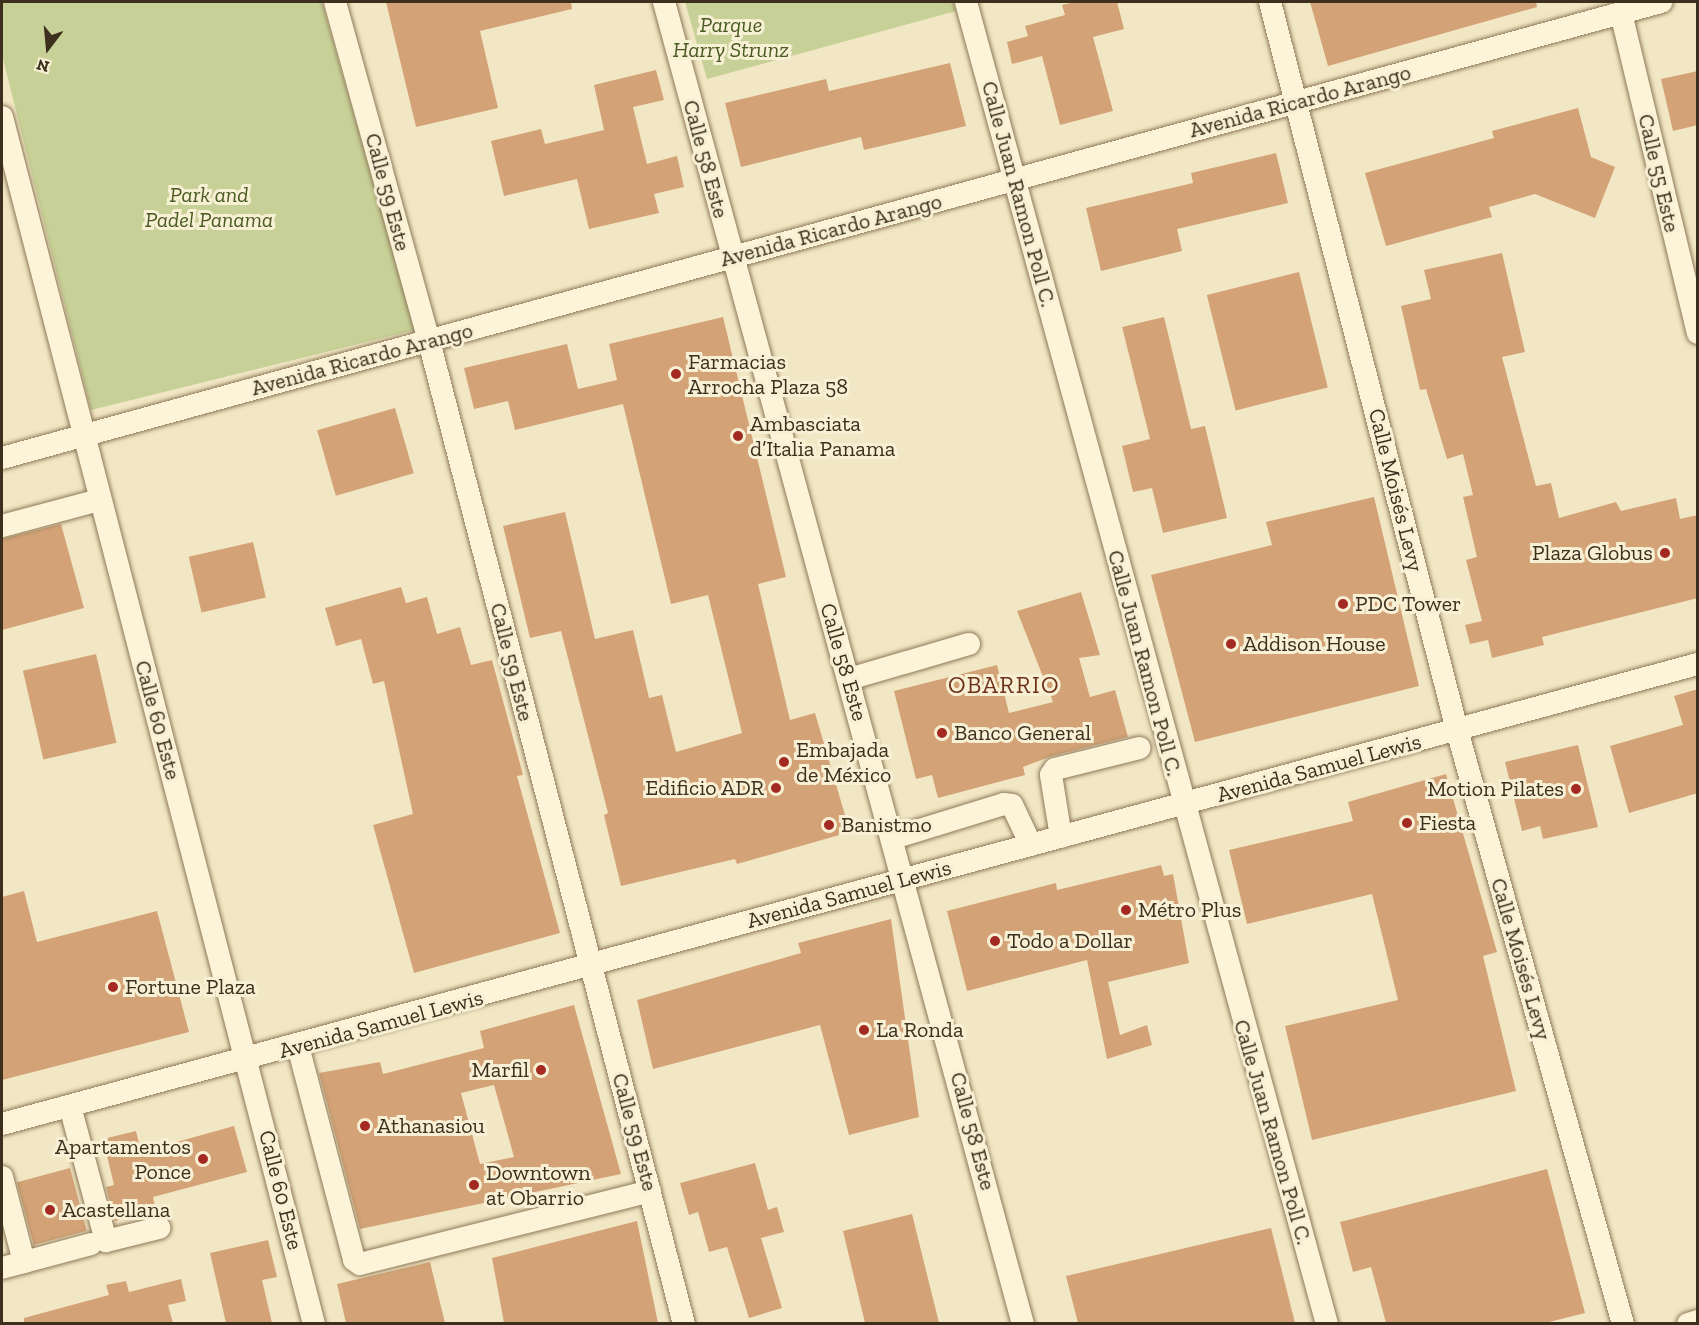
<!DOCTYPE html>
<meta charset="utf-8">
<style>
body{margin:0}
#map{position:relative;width:1699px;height:1325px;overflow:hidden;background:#f2e7c4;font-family:"Zilla Slab",serif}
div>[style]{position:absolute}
.green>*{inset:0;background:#c7d197}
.building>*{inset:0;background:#d3a377;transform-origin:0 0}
.roads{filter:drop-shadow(0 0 2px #8e7958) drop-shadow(0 0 2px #8e7958)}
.minor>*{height:22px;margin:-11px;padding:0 11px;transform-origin:11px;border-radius:11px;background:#fcf3d8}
.dots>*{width:16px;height:16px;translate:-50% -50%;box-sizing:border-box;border:3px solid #f8f0d4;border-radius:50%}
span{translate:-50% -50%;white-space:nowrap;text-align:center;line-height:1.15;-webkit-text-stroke:6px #f8f0d4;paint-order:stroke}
.park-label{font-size:22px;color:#495b22;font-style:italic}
.street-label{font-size:22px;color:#3d2f1e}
.poi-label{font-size:22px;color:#3d2f1e}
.left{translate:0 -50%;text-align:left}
.right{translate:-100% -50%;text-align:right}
.neighbourhood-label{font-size:24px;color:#6e3019;letter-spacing:1.5px}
.frame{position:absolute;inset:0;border:3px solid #3d2f1e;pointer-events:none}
.north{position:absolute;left:18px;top:18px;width:60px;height:60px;-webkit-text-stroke:4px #f8f0d4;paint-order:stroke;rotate:196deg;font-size:16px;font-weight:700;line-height:24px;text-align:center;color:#3d2f1e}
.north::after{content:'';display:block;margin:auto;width:21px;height:27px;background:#3d2f1e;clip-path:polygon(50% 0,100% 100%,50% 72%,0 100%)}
</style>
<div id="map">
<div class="green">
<div style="clip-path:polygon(2px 2px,322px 2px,415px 330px,91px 410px,2px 55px)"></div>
<div style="clip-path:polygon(685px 2px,953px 2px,956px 11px,707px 79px)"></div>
</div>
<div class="building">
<div style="clip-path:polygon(386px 2px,571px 2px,572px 9px,480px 31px,498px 108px,416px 127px)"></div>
<div style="clip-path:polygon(1075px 2px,1117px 2px,1124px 29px,1093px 37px,1113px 111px,1060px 125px,1042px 56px,1012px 64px,1007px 42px,1028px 36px,1025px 26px,1065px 15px,1062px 5px)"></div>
<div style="clip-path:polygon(1310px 2px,1536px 2px,1537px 7px,1328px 66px)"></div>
<div style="clip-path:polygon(950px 63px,966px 126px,864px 150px,861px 137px,741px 167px,725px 103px,826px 79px,829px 91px)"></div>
<div style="clip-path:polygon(656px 70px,664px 100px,633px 107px,647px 164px,677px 156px,684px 187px,654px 194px,659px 213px,589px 229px,577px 179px,504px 196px,491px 141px,541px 129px,545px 144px,604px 130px,594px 85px)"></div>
<div style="clip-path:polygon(1698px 71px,1698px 125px,1673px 131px,1661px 79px)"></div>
<div style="clip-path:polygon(1578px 108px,1591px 157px,1615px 167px,1595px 218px,1535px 194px,1489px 207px,1492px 217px,1386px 246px,1365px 173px,1494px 138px,1492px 131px)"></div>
<div style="clip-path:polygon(1276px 153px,1288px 203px,1177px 229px,1182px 251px,1101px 271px,1086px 208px,1193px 183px,1191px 173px)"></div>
<div style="clip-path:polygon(1502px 253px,1525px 352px,1502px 357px,1536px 486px,1551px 483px,1559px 518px,1616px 502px,1621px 511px,1676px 498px,1680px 519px,1698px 515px,1698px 598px,1542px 637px,1544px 645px,1492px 658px,1488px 640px,1470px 644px,1465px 625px,1482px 621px,1466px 560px,1477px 557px,1463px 497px,1473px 495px,1463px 454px,1447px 459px,1426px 389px,1420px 390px,1401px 306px,1431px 299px,1424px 270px)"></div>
<div style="left:1299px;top:272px;width:119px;height:95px;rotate:76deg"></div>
<div style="clip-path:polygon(723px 317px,786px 577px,758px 584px,790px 720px,815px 713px,850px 832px,737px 864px,735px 859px,621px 886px,604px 815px,608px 813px,561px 631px,530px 638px,503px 526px,565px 512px,595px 639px,633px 630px,649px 698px,662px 695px,676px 752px,742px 733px,708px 595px,671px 604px,623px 404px,515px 430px,508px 401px,474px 409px,464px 368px,567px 344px,578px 389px,617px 380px,609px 344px)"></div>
<div style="clip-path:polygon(1164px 317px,1191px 429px,1205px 426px,1227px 518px,1163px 533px,1152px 488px,1133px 492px,1122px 446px,1150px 439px,1122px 327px)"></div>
<div style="left:395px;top:408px;width:68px;height:81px;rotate:74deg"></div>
<div style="clip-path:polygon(1374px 497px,1419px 686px,1195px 742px,1151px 575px,1272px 545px,1266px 522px)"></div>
<div style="clip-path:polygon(61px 524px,84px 608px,2px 630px,2px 539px)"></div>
<div style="left:253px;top:542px;width:57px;height:66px;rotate:77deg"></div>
<div style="clip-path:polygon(401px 587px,406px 603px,427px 597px,437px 634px,460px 627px,471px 665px,492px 660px,523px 775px,517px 776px,560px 933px,414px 973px,373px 825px,413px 814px,384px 681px,373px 684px,361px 639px,336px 646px,325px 608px)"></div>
<div style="clip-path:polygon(1081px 592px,1100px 655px,1079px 658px,1090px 697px,1115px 690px,1128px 737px,1052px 756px,1023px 767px,1025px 775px,938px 798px,932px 775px,916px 779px,894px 691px,997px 665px,1009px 713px,1053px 702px,1017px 611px)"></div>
<div style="left:96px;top:654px;width:91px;height:75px;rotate:77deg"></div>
<div style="clip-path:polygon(1698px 689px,1698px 793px,1629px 813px,1610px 746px,1683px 725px,1674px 696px)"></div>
<div style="clip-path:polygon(1578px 745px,1598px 827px,1543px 839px,1540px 826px,1522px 831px,1505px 762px)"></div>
<div style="clip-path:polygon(1446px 774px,1497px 952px,1483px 956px,1516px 1091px,1312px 1140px,1285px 1026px,1398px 1000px,1372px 894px,1247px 924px,1229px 850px,1353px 821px,1348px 802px)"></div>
<div style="clip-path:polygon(1161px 865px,1164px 876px,1173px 874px,1189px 963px,1108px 982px,1120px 1035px,1147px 1025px,1152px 1045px,1107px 1059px,1087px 960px,967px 991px,947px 911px,1056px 883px,1057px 890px)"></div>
<div style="clip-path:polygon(24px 891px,37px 942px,157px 911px,189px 1032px,2px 1080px,2px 897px)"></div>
<div style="clip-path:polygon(891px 919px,919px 1117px,849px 1135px,820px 1025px,653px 1069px,637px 1000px,801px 953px,798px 943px)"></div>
<div style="clip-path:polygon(evenodd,574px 1005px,621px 1174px,360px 1229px,319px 1073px,380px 1062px,383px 1074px,484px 1048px,480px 1031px,574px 1005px,494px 1085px,514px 1157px,480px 1164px,461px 1093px,494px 1085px)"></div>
<div style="clip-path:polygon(234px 1126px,247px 1172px,153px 1197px,156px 1211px,115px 1221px,106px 1187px,114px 1185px,103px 1139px,136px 1131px,141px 1152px)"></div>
<div style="clip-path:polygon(755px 1163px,768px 1210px,777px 1207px,784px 1232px,761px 1238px,782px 1308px,749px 1318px,727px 1247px,709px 1252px,698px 1212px,689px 1215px,680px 1183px)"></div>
<div style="left:70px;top:1168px;width:65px;height:55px;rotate:75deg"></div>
<div style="clip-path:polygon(1547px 1169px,1585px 1313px,1545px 1323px,1386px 1323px,1371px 1267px,1353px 1272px,1340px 1222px)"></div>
<div style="clip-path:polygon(912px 1214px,939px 1323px,865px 1323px,843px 1231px)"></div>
<div style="clip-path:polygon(637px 1221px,658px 1323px,504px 1323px,492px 1258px)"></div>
<div style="clip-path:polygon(1271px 1228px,1295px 1323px,1078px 1323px,1066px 1276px)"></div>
<div style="clip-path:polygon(268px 1240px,277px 1277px,262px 1280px,272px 1323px,226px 1323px,210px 1253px)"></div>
<div style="clip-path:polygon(430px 1262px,445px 1323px,346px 1323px,337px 1284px)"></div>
<div style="clip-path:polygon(181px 1279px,186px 1301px,168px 1305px,173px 1323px,24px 1323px,24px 1318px,109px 1295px,106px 1285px,126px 1281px,129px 1292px)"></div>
</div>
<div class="roads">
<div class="minor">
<div style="left:335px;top:2px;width:352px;rotate:74.5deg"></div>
<div style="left:429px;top:341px;width:1016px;rotate:75.46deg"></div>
<div style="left:664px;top:2px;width:1370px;rotate:74.81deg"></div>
<div style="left:966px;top:2px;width:1370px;rotate:74.73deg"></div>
<div style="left:1270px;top:2px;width:752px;rotate:75.59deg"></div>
<div style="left:1457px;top:730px;width:617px;rotate:74.39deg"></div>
<div style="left:1621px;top:13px;width:329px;rotate:76.5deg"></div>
<div style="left:2px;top:117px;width:1247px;rotate:75.51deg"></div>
<div style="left:2px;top:458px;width:1721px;rotate:-15.37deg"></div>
<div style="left:2px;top:526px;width:100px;rotate:-15deg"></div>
<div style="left:849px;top:679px;width:125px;rotate:-16.3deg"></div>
<div style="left:1061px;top:837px;width:63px;rotate:-99.2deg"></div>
<div style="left:1051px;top:775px;width:7px;rotate:-56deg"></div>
<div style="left:1055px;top:769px;width:87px;rotate:-14deg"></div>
<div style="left:893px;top:838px;width:116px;rotate:-17deg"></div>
<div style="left:1004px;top:804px;width:8px;rotate:7deg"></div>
<div style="left:1012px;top:805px;width:44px;rotate:64.6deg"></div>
<div style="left:298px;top:1046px;width:221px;rotate:75.3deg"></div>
<div style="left:354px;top:1260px;width:7px;rotate:34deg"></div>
<div style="left:360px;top:1264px;width:299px;rotate:-14.1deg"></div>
<div style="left:70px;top:1106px;width:140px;rotate:75.1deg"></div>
<div style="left:106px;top:1241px;width:55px;rotate:-13.8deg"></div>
<div style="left:2px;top:1124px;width:1757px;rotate:-15.18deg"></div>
<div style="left:2px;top:1177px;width:88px;rotate:75.5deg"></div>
<div style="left:2px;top:1268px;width:92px;rotate:-15.1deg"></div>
<div style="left:1688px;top:1324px;width:10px;rotate:-17deg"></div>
</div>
</div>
<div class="dots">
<div style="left:676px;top:374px;background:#a32a23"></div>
<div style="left:738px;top:436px;background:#a32a23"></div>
<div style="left:1665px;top:553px;background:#a32a23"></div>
<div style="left:1343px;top:604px;background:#a32a23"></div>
<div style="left:1231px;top:644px;background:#a32a23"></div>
<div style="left:942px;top:733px;background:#a32a23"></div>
<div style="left:784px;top:762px;background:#a32a23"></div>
<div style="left:776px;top:788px;background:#a32a23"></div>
<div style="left:1576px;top:789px;background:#a32a23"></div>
<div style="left:1407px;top:823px;background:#a32a23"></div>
<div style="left:829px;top:825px;background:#a32a23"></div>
<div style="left:1126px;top:910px;background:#a32a23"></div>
<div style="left:995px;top:941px;background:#a32a23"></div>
<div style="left:113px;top:987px;background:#a32a23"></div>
<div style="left:864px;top:1030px;background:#a32a23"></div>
<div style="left:541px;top:1070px;background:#a32a23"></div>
<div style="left:365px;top:1126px;background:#a32a23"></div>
<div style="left:203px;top:1159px;background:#a32a23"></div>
<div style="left:474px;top:1185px;background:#a32a23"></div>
<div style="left:50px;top:1210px;background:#a32a23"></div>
</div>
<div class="park-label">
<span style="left:731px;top:37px">Parque<br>Harry Strunz</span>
<span style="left:209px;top:207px">Park and<br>Padel Panama</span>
</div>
<div class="street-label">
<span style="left:1300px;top:101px;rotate:-15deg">Avenida Ricardo Arango</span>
<span style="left:706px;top:159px;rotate:75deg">Calle 58 Este</span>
<span style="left:1659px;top:173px;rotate:77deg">Calle 55 Este</span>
<span style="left:388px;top:192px;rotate:75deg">Calle 59 Este</span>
<span style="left:1019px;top:194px;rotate:75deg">Calle Juan Ramon Poll C.</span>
<span style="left:831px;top:230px;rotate:-15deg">Avenida Ricardo Arango</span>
<span style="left:362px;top:359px;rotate:-15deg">Avenida Ricardo Arango</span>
<span style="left:1396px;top:490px;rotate:76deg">Calle Moisés Levy</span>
<span style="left:512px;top:662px;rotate:76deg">Calle 59 Este</span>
<span style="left:844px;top:662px;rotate:74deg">Calle 58 Este</span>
<span style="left:1145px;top:663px;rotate:75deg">Calle Juan Ramon Poll C.</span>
<span style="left:158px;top:720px;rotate:75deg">Calle 60 Este</span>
<span style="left:1319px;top:768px;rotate:-15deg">Avenida Samuel Lewis</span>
<span style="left:849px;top:894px;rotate:-15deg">Avenida Samuel Lewis</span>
<span style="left:1521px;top:959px;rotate:74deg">Calle Moisés Levy</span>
<span style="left:381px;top:1024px;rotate:-15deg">Avenida Samuel Lewis</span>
<span style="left:973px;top:1131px;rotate:75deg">Calle 58 Este</span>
<span style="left:635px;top:1132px;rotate:75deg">Calle 59 Este</span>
<span style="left:1273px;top:1132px;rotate:74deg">Calle Juan Ramon Poll C.</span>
<span style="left:281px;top:1190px;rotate:76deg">Calle 60 Este</span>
</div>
<div class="poi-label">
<span class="left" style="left:688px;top:374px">Farmacias<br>Arrocha Plaza 58</span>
<span class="left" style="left:750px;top:436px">Ambasciata<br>d’Italia Panama</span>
<span class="right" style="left:1653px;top:553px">Plaza Globus</span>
<span class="left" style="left:1355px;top:604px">PDC Tower</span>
<span class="left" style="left:1243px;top:644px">Addison House</span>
<span class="left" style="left:954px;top:733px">Banco General</span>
<span class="left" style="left:796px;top:762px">Embajada<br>de México</span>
<span class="right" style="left:764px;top:788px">Edificio ADR</span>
<span class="right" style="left:1564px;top:789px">Motion Pilates</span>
<span class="left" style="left:1419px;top:823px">Fiesta</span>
<span class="left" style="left:841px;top:825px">Banistmo</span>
<span class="left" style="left:1138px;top:910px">Métro Plus</span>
<span class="left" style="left:1007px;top:941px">Todo a Dollar</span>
<span class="left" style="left:125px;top:987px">Fortune Plaza</span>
<span class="left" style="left:876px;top:1030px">La Ronda</span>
<span class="right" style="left:529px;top:1070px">Marfil</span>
<span class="left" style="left:377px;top:1126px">Athanasiou</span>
<span class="right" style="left:191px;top:1159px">Apartamentos<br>Ponce</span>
<span class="left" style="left:486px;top:1185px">Downtown<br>at Obarrio</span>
<span class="left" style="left:62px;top:1210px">Acastellana</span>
</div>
<div class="neighbourhood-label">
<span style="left:1004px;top:685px">OBARRIO</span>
</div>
<div class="frame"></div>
<div class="north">N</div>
</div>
